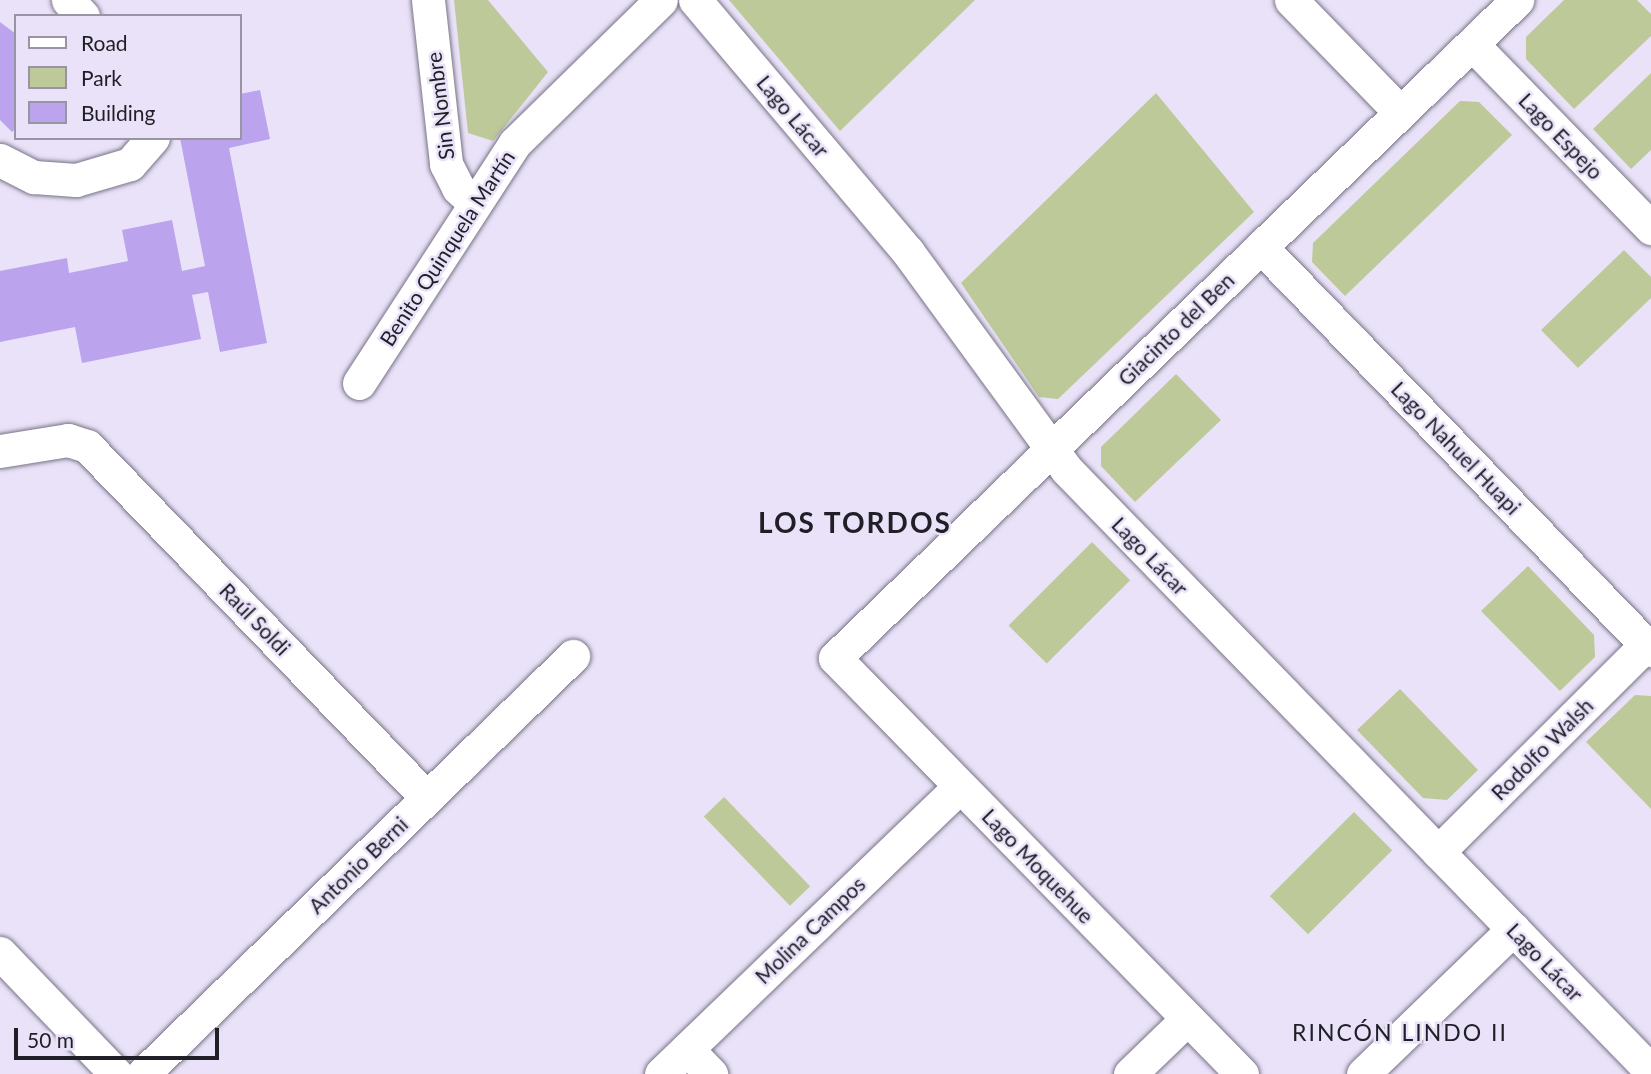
<!DOCTYPE html>
<meta charset="utf-8">
<style>
body{margin:0}
#map{position:relative;width:1651px;height:1074px;overflow:hidden;background:#e9e2f8;font-family:Lato,sans-serif}
div>[style]{position:absolute}
.green>*{inset:0;background:#bdc999;transform-origin:0 0}
.building>*{inset:0;background:#bba3ed}
.roads{filter:drop-shadow(0 0 2px #797387) drop-shadow(0 0 2px #797387)}
.minor>*{height:33px;margin:-16.5px;padding:0 16.5px;transform-origin:16.5px;border-radius:16.5px;background:#fff}
span{translate:-50% -50%;white-space:nowrap;text-align:center;line-height:1.15;-webkit-text-stroke:5px #e9e2f8;paint-order:stroke}
.street-label{font-size:21px;color:#201e26}
.neighbourhood-label{font-size:23px;color:#201e26;letter-spacing:2px}
.district-label{font-size:28px;color:#201e26;font-weight:700;letter-spacing:2px}
.legend{position:absolute;left:14px;top:14px;width:228px;height:126px;box-sizing:border-box;background:#e9e2f8;border:2px solid #9994a4;margin:0;padding:9px 12px;list-style:none;font-size:21px;color:#201e26}
.legend li{display:flex;align-items:center;gap:14px;height:35px}
.legend b{width:35px;border:2px solid #9994a4}
.scale{position:absolute;left:14px;top:1028px;width:205px;height:32px;box-sizing:border-box;border:4px solid #201e26;border-top:0;padding-left:9px;font-size:21px;line-height:24px;white-space:nowrap;color:#201e26;-webkit-text-stroke:5px #e9e2f8;paint-order:stroke}
</style>
<div id="map">
<div class="green">
<div style="clip-path:polygon(454px 0,488px 0,548px 72px,493px 141px,468px 133px)"></div>
<div style="clip-path:polygon(729px 0,975px 0,840px 131px)"></div>
<div style="clip-path:polygon(1564px 0,1637px 0,1651px 14px,1651px 36px,1574px 109px,1526px 59px,1526px 37px)"></div>
<div style="clip-path:polygon(1651px 73px,1651px 150px,1631px 169px,1593px 129px)"></div>
<div style="clip-path:polygon(1156px 93px,1254px 212px,1058px 399px,1039px 397px,961px 283px)"></div>
<div style="clip-path:polygon(1460px 101px,1479px 102px,1512px 135px,1345px 296px,1312px 262px,1313px 243px)"></div>
<div style="clip-path:polygon(1624px 250px,1651px 277px,1651px 298px,1578px 368px,1541px 330px)"></div>
<div style="clip-path:polygon(1176px 374px,1221px 420px,1135px 502px,1101px 466px,1101px 447px)"></div>
<div style="left:1092px;top:542px;width:54px;height:118px;rotate:45deg"></div>
<div style="clip-path:polygon(1528px 566px,1594px 635px,1595px 657px,1560px 691px,1481px 611px)"></div>
<div style="clip-path:polygon(1400px 689px,1478px 770px,1447px 800px,1423px 798px,1357px 730px)"></div>
<div style="clip-path:polygon(1635px 695px,1651px 696px,1651px 809px,1586px 742px)"></div>
<div style="left:724px;top:797px;width:124px;height:28px;rotate:46deg"></div>
<div style="left:1354px;top:812px;width:54px;height:119px;rotate:45deg"></div>
</div>
<div class="building">
<div style="clip-path:polygon(0 22px,16px 34px,16px 128px,12px 132px,0 120px)"></div>
<div style="clip-path:polygon(260px 90px,270px 139px,229px 148px,267px 343px,220px 352px,208px 292px,192px 295px,201px 339px,82px 363px,75px 327px,0 342px,0 271px,67px 258px,69px 273px,128px 261px,122px 230px,172px 220px,182px 271px,205px 266px,180px 138px,240px 138px,240px 94px)"></div>
</div>
<div class="roads">
<div class="minor">
<div style="left:68px;top:0;width:22px;rotate:47deg"></div>
<div style="left:428px;top:0;width:165px;rotate:83.7deg"></div>
<div style="left:446px;top:164px;width:27px;rotate:63deg"></div>
<div style="left:458px;top:188px;width:22px;rotate:43deg"></div>
<div style="left:695px;top:0;width:330px;rotate:49.8deg"></div>
<div style="left:908px;top:252px;width:268px;rotate:53.9deg"></div>
<div style="left:1066px;top:469px;width:839px;rotate:45.82deg"></div>
<div style="left:1291px;top:0;width:156px;rotate:45.8deg"></div>
<div style="left:1472px;top:44px;width:257px;rotate:45.8deg"></div>
<div style="left:0;top:160px;width:38px;rotate:27deg"></div>
<div style="left:34px;top:177px;width:42px;rotate:4.1deg"></div>
<div style="left:76px;top:180px;width:56px;rotate:-16.5deg"></div>
<div style="left:130px;top:164px;width:35px;rotate:-49deg"></div>
<div style="left:1261px;top:247px;width:561px;rotate:45.94deg"></div>
<div style="left:359px;top:383px;width:286px;rotate:-57deg"></div>
<div style="left:515px;top:143px;width:204px;rotate:-44.4deg"></div>
<div style="left:0;top:451px;width:69px;rotate:-9.2deg"></div>
<div style="left:68px;top:440px;width:20px;rotate:18deg"></div>
<div style="left:87px;top:446px;width:489px;rotate:46deg"></div>
<div style="left:1438px;top:852px;width:293px;rotate:-44.9deg"></div>
<div style="left:0;top:953px;width:168px;rotate:46.2deg"></div>
<div style="left:687px;top:1049px;width:35px;rotate:46deg"></div>
<div style="left:143px;top:1074px;width:600px;rotate:-44.19deg"></div>
<div style="left:661px;top:1074px;width:415px;rotate:-43.9deg"></div>
<div style="left:1130px;top:1074px;width:79px;rotate:-44deg"></div>
<div style="left:1242px;top:1074px;width:582px;rotate:-134.37deg"></div>
<div style="left:835px;top:658px;width:948px;rotate:-43.97deg"></div>
<div style="left:1363px;top:1074px;width:209px;rotate:-44deg"></div>
</div>
</div>
<div class="street-label">
<span style="left:440px;top:106px;rotate:-97deg">Sin Nombre</span>
<span style="left:793px;top:116px;rotate:50deg">Lago Lácar</span>
<span style="left:1561px;top:136px;rotate:46deg">Lago Espejo</span>
<span style="left:447px;top:248px;rotate:-57deg">Benito Quinquela Martín</span>
<span style="left:1176px;top:329px;rotate:-44deg">Giacinto del Ben</span>
<span style="left:1456px;top:448px;rotate:46deg">Lago Nahuel Huapi</span>
<span style="left:1150px;top:556px;rotate:46deg">Lago Lácar</span>
<span style="left:255px;top:619px;rotate:46deg">Raúl Soldi</span>
<span style="left:1542px;top:749px;rotate:-45deg">Rodolfo Walsh</span>
<span style="left:358px;top:865px;rotate:-44deg">Antonio Berni</span>
<span style="left:1038px;top:866px;rotate:46deg">Lago Moquehue</span>
<span style="left:810px;top:930px;rotate:-44deg">Molina Campos</span>
<span style="left:1545px;top:962px;rotate:46deg">Lago Lácar</span>
</div>
<div class="neighbourhood-label">
<span style="left:1400px;top:1032px">RINCÓN LINDO II</span>
</div>
<div class="district-label">
<span style="left:855px;top:522px">LOS TORDOS</span>
</div>
<ul class="legend">
<li><b style="height:9px;background:#fff"></b>Road</li>
<li><b style="height:19px;background:#bdc999"></b>Park</li>
<li><b style="height:19px;background:#bba3ed"></b>Building</li>
</ul>
<div class="scale">50 m</div>
</div>
